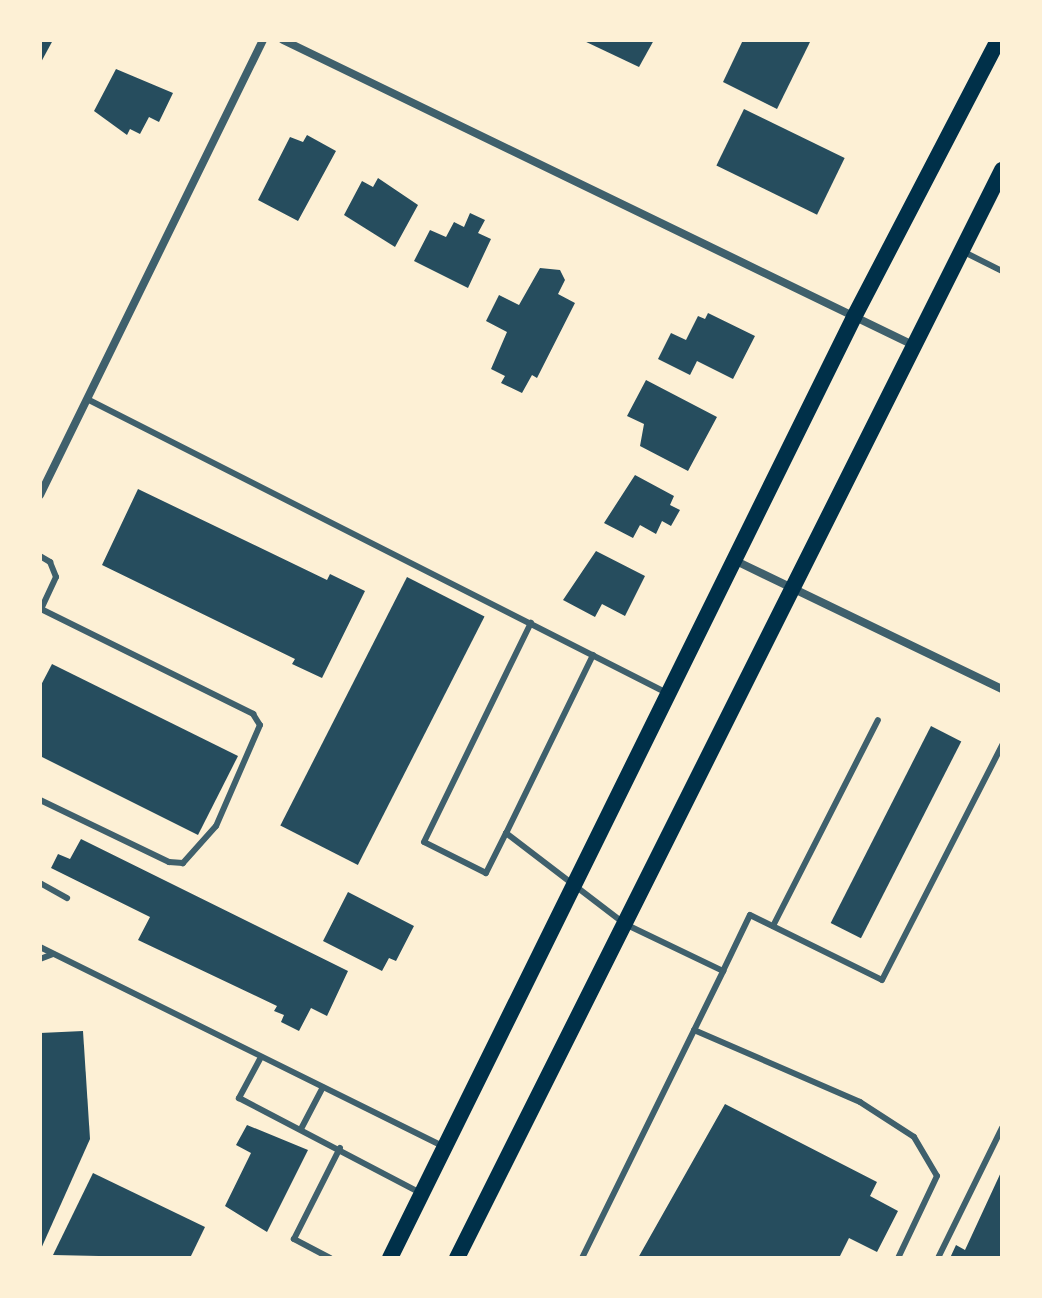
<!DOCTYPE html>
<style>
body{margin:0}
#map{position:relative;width:1042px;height:1298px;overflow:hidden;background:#fdf0d5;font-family:"Titillium Web",sans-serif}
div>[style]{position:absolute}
.building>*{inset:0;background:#264d5e;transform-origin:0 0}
.service>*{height:6px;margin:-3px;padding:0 3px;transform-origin:3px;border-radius:3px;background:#3f606c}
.minor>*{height:8px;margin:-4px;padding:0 4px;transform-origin:4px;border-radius:4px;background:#3f606c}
.secondary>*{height:16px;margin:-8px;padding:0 8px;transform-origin:8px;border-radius:8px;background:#003049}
span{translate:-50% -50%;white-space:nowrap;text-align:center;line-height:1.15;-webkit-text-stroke:7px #fdf0d5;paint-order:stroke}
.frame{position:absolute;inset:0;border:42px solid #fdf0d5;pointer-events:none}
</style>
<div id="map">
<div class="building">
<div style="clip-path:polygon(40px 40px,53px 40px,40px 64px)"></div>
<div style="clip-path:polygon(582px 40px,654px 40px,639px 67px)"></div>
<div style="clip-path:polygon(743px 40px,811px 40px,777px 109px,723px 82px)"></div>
<div style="clip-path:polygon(116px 69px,173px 93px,159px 122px,149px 117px,140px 134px,130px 129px,127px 135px,94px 111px)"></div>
<div style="left:744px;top:109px;width:112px;height:63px;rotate:26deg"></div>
<div style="clip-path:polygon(307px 135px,336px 151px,298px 221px,258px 200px,290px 137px,303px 142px)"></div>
<div style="clip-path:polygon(378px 178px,418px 205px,395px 247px,344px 215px,362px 181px,373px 187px)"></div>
<div style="clip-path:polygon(470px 213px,485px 220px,478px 233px,491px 239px,468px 288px,414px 261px,430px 230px,446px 237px,454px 222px,464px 227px)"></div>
<div style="clip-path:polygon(540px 268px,560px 270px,565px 280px,558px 294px,575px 303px,537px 378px,532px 375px,522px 393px,501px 383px,505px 376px,491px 369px,507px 332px,486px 321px,499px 295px,519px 305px)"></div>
<div style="clip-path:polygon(708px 313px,755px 336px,733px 379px,697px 361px,690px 375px,658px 359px,671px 333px,686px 340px,698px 316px,705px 319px)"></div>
<div style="clip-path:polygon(646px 380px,717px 417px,688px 471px,640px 446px,644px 424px,627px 416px)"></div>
<div style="clip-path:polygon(635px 475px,674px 496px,670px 505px,680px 510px,671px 526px,662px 521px,656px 534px,640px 525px,633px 538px,604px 523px)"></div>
<div style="clip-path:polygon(138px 489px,327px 580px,330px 574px,365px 591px,322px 678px,292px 664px,295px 659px,102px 565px)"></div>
<div style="clip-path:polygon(596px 551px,645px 576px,625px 616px,602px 604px,595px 617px,563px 600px)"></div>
<div style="left:407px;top:577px;width:87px;height:279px;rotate:27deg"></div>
<div style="clip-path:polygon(52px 664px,238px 756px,198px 835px,40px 756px,40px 687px)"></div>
<div style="left:931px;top:726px;width:34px;height:221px;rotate:27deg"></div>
<div style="clip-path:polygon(81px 839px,348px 971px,327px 1016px,311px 1008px,299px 1031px,281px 1022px,284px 1015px,274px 1011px,277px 1006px,138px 940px,150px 917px,51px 868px,58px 854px,70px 859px)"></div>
<div style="clip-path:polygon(348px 892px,414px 926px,396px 961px,389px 958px,382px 971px,323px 941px)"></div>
<div style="clip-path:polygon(83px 1031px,90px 1139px,40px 1251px,40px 1033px)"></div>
<div style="clip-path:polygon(725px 1104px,877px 1182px,870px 1196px,898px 1211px,877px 1252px,849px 1238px,839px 1258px,638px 1258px)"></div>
<div style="clip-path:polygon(247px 1125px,308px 1150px,267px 1232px,225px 1206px,251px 1153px,236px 1145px)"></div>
<div style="clip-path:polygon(1002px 1170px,1002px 1258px,950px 1258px,956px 1245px,965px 1250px)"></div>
<div style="clip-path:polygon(93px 1173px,205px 1227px,190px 1258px,53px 1255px)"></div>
</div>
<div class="service">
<div style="left:962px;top:251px;width:45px;rotate:26.6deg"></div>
<div style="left:87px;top:399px;width:648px;rotate:26.88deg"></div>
<div style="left:40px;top:556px;width:12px;rotate:31deg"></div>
<div style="left:50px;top:562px;width:16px;rotate:68deg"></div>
<div style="left:56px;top:577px;width:35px;rotate:115deg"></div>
<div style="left:41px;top:609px;width:237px;rotate:26.3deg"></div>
<div style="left:253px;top:714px;width:13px;rotate:58deg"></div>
<div style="left:260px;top:725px;width:110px;rotate:113.5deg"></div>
<div style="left:216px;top:826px;width:50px;rotate:131.7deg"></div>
<div style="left:183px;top:863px;width:14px;rotate:-176deg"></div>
<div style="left:169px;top:862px;width:143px;rotate:-154.3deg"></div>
<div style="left:593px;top:655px;width:198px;rotate:116deg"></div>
<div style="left:506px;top:833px;width:150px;rotate:37.4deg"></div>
<div style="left:625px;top:924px;width:109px;rotate:25.6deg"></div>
<div style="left:723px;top:971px;width:62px;rotate:-64.3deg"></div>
<div style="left:750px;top:915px;width:147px;rotate:26.2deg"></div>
<div style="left:882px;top:980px;width:264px;rotate:-62.9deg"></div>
<div style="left:506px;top:833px;width:45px;rotate:116.6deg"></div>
<div style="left:486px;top:873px;width:69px;rotate:-153.4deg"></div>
<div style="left:424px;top:842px;width:244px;rotate:-64deg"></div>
<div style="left:40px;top:883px;width:31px;rotate:29deg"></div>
<div style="left:773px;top:926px;width:231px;rotate:-63deg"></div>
<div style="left:40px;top:947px;width:449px;rotate:26.3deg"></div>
<div style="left:40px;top:959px;width:14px;rotate:-21deg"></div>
<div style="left:694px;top:1030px;width:181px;rotate:23.4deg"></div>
<div style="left:860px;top:1102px;width:64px;rotate:32.9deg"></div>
<div style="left:914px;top:1137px;width:45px;rotate:59.5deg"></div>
<div style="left:937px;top:1176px;width:91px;rotate:115.4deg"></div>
<div style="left:261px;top:1057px;width:47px;rotate:118.2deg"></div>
<div style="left:239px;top:1098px;width:203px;rotate:27.6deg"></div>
<div style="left:301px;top:1129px;width:47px;rotate:-62.4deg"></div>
<div style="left:330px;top:1258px;width:41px;rotate:-152.2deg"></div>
<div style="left:294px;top:1239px;width:102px;rotate:-63.2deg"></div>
<div style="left:582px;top:1258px;width:320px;rotate:-63.8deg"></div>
<div style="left:938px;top:1258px;width:145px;rotate:-63.8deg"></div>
</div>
<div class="minor">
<div style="left:283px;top:40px;width:700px;rotate:25.83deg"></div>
<div style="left:40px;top:495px;width:507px;rotate:-63.89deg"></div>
<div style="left:734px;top:560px;width:297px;rotate:25.7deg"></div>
</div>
<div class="secondary">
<div style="left:390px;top:1258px;width:1049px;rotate:-63.75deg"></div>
<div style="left:854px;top:317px;width:312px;rotate:-62.5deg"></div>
<div style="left:457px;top:1258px;width:1217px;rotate:-63.39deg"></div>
</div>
<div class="frame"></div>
</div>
